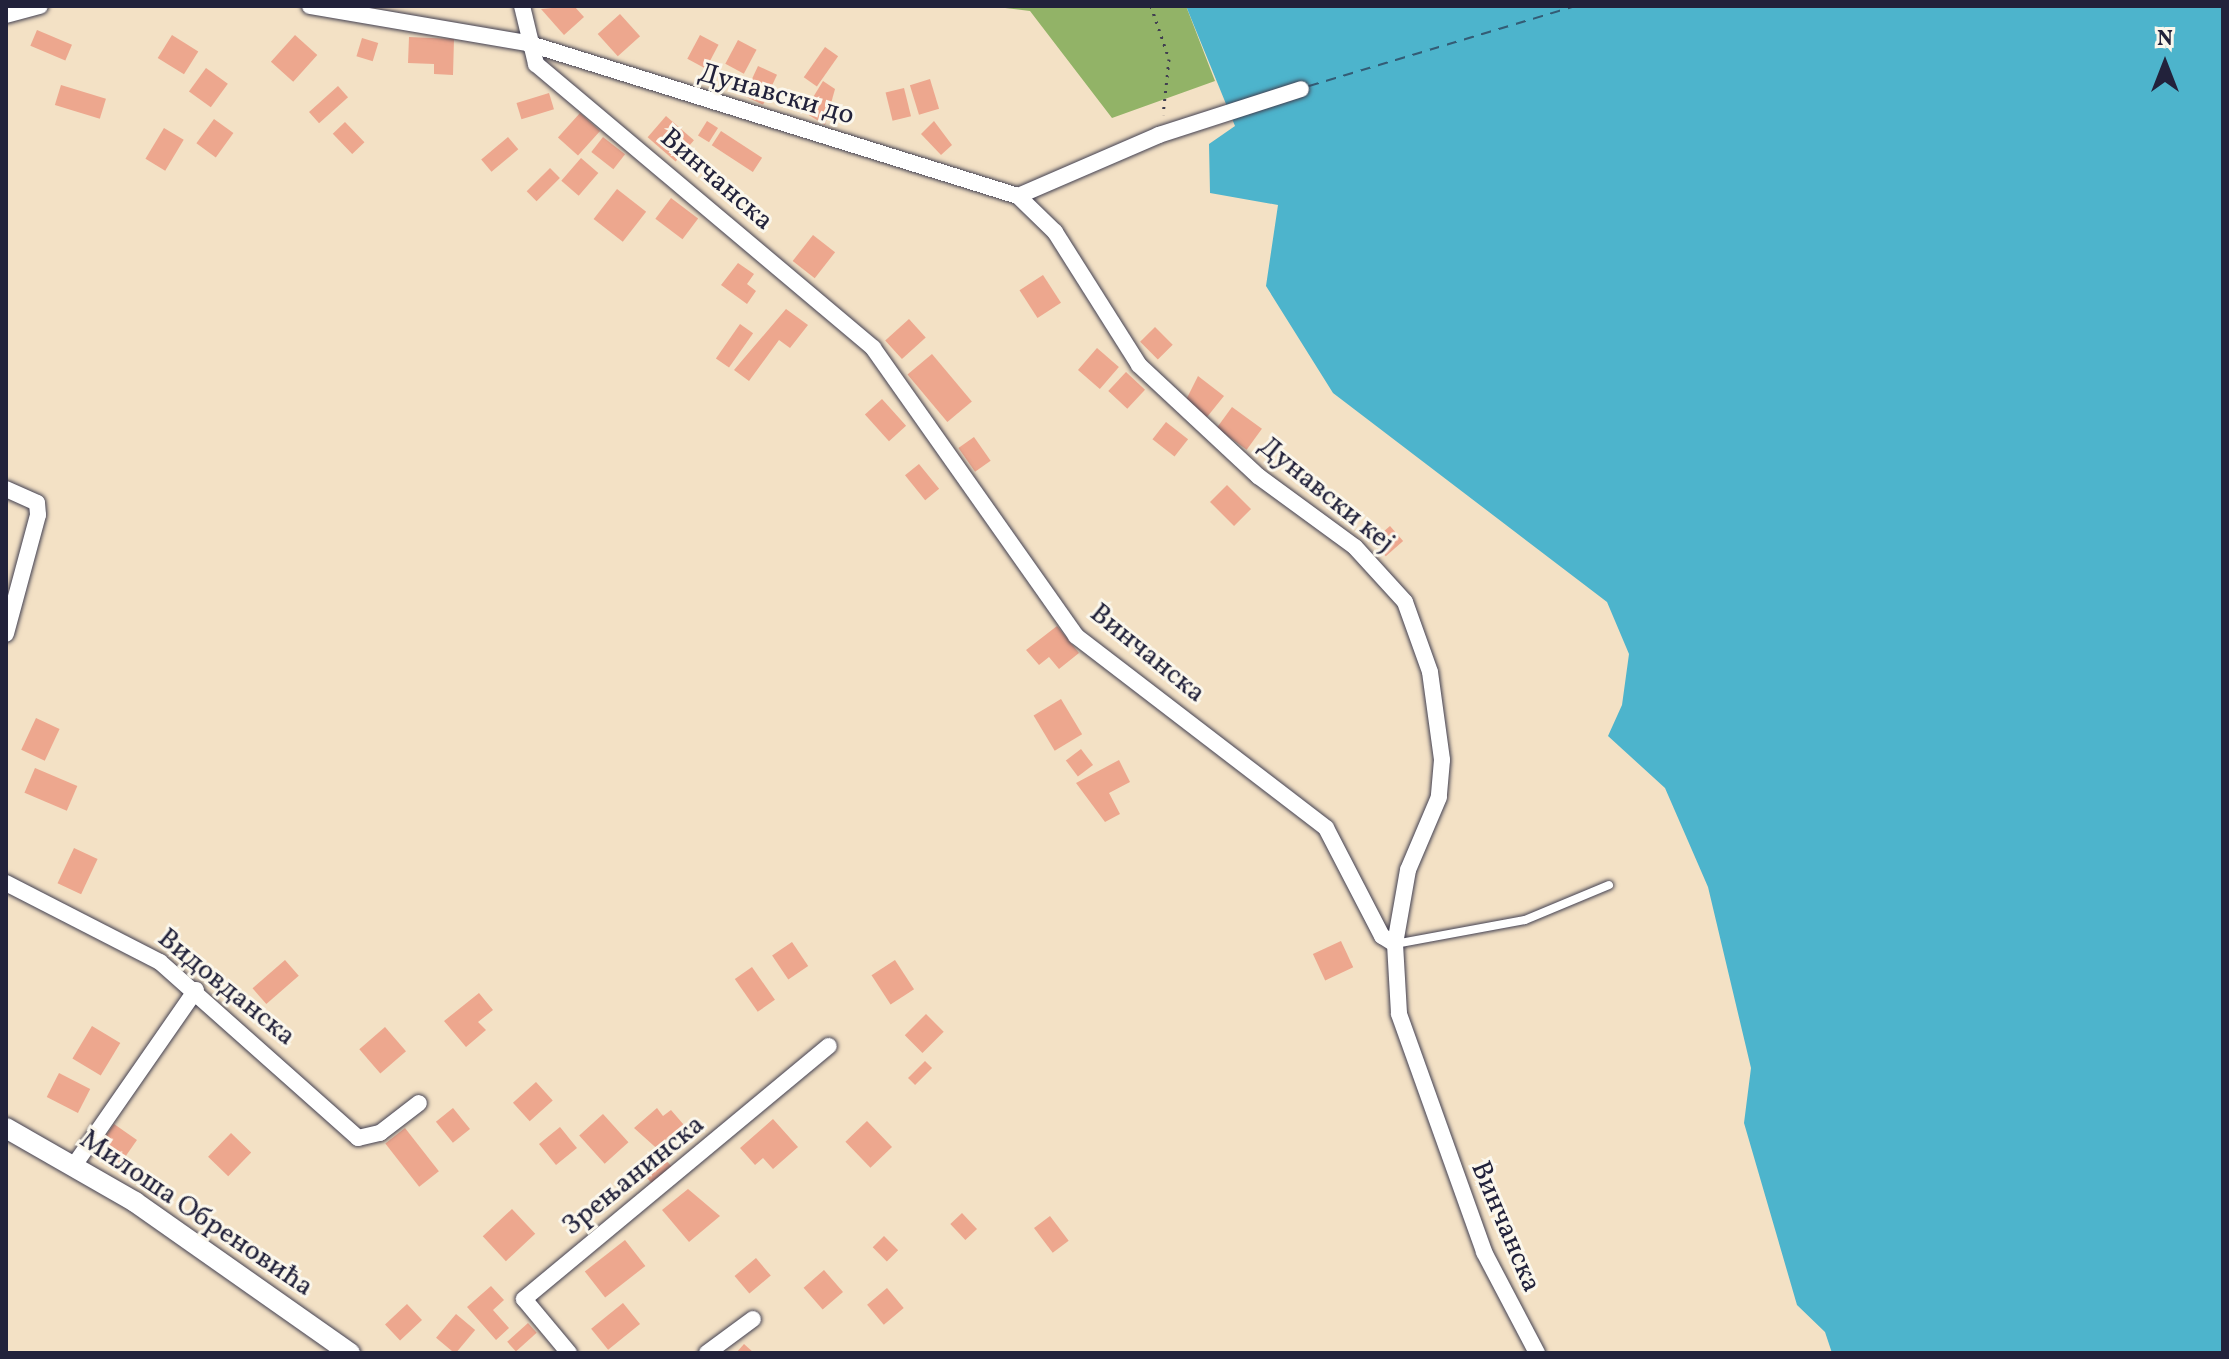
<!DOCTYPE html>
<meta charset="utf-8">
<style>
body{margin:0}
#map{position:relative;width:2229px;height:1359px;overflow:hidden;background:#f3e1c5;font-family:Vollkorn,serif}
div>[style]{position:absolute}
.forest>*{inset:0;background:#92b367}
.water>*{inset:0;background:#4db4cc}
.ferry>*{height:2px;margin-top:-1px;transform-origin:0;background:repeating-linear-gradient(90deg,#335c75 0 10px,transparent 0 18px)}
.building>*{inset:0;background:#eda78e;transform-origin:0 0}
.path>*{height:3px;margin-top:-1.5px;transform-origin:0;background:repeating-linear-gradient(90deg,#413f50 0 2px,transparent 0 8px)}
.roads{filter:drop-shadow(0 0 2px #413f50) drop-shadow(0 0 2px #413f50)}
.service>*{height:8px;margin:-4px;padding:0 4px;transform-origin:4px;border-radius:4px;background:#fff}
.minor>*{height:16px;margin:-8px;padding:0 8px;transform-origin:8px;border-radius:8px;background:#fff}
.tertiary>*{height:20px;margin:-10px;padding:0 10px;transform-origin:10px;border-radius:10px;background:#fff}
span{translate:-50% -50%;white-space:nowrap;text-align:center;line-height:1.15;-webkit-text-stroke:6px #fbf7ec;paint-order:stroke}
.street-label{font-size:28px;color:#22223b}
.frame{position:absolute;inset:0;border:8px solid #22223b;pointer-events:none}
.north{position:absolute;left:2125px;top:24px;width:80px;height:80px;-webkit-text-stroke:6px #fbf7ec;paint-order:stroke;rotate:0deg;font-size:22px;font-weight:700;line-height:32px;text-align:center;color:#22223b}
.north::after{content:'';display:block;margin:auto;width:28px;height:36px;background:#22223b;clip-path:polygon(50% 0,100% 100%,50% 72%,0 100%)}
</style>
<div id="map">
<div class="forest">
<div style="clip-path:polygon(988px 6px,1186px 6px,1215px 81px,1112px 118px,1030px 11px)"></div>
</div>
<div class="water">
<div style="clip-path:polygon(2223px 6px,2223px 1353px,1832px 1353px,1825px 1332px,1797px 1305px,1744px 1123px,1751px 1068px,1708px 887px,1665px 788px,1608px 736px,1622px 705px,1629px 654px,1607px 602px,1333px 393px,1266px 286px,1278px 205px,1210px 193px,1209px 144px,1235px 126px,1186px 6px)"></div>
</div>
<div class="ferry">
<div style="left:1309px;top:86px;width:279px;rotate:-16.7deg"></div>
</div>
<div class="building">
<div style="clip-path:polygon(574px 6px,584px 17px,564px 35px,541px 9px)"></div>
<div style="left:620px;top:14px;width:30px;height:30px;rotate:48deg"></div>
<div style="left:37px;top:30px;width:38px;height:17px;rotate:23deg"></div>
<div style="left:172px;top:35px;width:31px;height:27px;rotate:32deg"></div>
<div style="left:295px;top:35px;width:30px;height:36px;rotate:42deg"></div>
<div style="left:700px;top:35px;width:21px;height:27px;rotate:28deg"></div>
<div style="clip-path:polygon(409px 37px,454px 39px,453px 75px,434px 74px,434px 64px,408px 63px)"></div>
<div style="left:362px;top:38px;width:17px;height:19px;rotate:17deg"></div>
<div style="left:738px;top:40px;width:21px;height:27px;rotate:28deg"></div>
<div style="left:825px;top:47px;width:16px;height:37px;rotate:35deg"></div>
<div style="left:758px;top:66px;width:21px;height:33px;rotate:25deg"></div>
<div style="left:206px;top:68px;width:27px;height:29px;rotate:36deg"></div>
<div style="left:930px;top:79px;width:31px;height:21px;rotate:73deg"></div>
<div style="clip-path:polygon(823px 81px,835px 89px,825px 125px,804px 112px)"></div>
<div style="left:61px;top:85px;width:47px;height:21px;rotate:17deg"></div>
<div style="left:338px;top:86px;width:15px;height:39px;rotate:48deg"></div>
<div style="left:904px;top:88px;width:29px;height:19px;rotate:76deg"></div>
<div style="left:549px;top:93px;width:17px;height:34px;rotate:73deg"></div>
<div style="left:580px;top:113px;width:27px;height:33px;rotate:42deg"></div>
<div style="left:666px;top:116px;width:37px;height:28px;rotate:41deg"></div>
<div style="left:214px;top:119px;width:24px;height:30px;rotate:36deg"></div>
<div style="left:707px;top:121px;width:13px;height:17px;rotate:32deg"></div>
<div style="clip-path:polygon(934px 121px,952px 145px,941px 155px,921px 134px)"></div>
<div style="left:345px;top:122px;width:28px;height:17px;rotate:46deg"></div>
<div style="left:164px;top:128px;width:23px;height:36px;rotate:31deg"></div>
<div style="left:721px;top:131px;width:49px;height:17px;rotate:33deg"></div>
<div style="left:508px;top:137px;width:16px;height:35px;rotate:50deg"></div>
<div style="left:603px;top:137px;width:28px;height:19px;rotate:38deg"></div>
<div style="left:581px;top:158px;width:23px;height:30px;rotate:41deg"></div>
<div style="left:550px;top:168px;width:14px;height:33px;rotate:45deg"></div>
<div style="left:617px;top:189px;width:37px;height:38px;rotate:38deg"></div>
<div style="left:671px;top:198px;width:34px;height:26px;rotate:37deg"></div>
<div style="left:813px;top:235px;width:28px;height:33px;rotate:38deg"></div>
<div style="clip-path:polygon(738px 263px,754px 274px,747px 284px,756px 291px,747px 304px,721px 285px)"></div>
<div style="left:1043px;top:275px;width:33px;height:28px;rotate:57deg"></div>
<div style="clip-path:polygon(786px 309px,808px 325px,790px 348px,779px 340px,749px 381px,734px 370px)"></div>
<div style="left:909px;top:319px;width:25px;height:32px;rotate:48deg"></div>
<div style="left:740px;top:324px;width:16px;height:42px;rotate:35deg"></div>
<div style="left:1155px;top:327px;width:25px;height:21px;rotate:45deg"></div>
<div style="left:1097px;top:348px;width:29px;height:29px;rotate:41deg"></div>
<div style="left:932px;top:354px;width:62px;height:32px;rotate:50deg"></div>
<div style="left:1126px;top:372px;width:26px;height:26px;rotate:43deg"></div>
<div style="clip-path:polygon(1198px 376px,1224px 396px,1207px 417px,1186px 400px)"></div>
<div style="left:882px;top:399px;width:36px;height:23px;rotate:48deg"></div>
<div style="left:1232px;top:407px;width:37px;height:26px;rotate:36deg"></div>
<div style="left:1166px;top:422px;width:28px;height:22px;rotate:38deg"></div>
<div style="left:974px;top:437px;width:29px;height:19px;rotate:55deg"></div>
<div style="left:919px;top:464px;width:32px;height:18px;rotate:51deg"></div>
<div style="left:1227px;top:485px;width:34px;height:24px;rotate:45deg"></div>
<div style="left:1390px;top:526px;width:20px;height:23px;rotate:49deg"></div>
<div style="clip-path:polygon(1057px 626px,1079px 653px,1059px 669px,1049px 657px,1039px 665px,1026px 650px)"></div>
<div style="left:1061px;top:699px;width:41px;height:32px;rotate:59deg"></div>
<div style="left:36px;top:718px;width:26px;height:35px;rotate:25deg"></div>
<div style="left:1081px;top:749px;width:20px;height:19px;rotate:53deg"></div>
<div style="clip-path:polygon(1119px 760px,1130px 782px,1109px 793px,1120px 814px,1105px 822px,1076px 783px)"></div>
<div style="left:35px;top:768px;width:46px;height:27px;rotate:23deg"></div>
<div style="left:74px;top:848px;width:26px;height:39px;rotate:25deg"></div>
<div style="left:1341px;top:941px;width:29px;height:31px;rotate:65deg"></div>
<div style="left:792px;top:942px;width:29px;height:24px;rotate:56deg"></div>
<div style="left:285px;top:960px;width:21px;height:43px;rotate:49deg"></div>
<div style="left:895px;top:960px;width:35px;height:28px;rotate:57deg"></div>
<div style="left:752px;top:967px;width:40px;height:21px;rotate:55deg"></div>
<div style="clip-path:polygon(479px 993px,493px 1010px,478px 1022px,486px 1030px,466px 1047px,444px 1021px)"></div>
<div style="left:926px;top:1014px;width:25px;height:30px;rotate:45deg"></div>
<div style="left:92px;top:1026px;width:33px;height:38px;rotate:31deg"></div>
<div style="left:385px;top:1027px;width:32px;height:34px;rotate:49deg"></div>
<div style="left:925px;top:1061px;width:10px;height:24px;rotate:45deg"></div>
<div style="left:59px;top:1073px;width:35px;height:27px;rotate:27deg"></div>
<div style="left:536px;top:1082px;width:25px;height:31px;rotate:48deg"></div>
<div style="left:453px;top:1108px;width:27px;height:22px;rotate:51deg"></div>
<div style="clip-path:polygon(657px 1108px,663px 1116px,671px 1110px,690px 1132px,663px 1154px,634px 1128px)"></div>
<div style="left:603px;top:1114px;width:38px;height:32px;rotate:48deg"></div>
<div style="clip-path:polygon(773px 1119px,798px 1147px,773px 1169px,763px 1158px,755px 1165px,740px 1148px)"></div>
<div style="left:867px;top:1121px;width:36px;height:30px;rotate:46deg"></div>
<div style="left:114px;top:1124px;width:28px;height:31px;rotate:35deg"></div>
<div style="left:560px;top:1127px;width:27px;height:27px;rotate:51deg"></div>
<div style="left:405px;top:1128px;width:55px;height:25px;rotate:52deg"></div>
<div style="left:231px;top:1133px;width:28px;height:33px;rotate:44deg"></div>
<div style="left:666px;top:1160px;width:16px;height:26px;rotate:50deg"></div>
<div style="clip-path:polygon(688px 1189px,720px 1216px,689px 1242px,662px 1210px)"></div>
<div style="left:512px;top:1209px;width:34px;height:40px;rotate:47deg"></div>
<div style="left:962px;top:1213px;width:22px;height:16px;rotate:47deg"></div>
<div style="left:1050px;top:1216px;width:31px;height:20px;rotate:53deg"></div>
<div style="left:884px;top:1236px;width:20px;height:16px;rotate:45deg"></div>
<div style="left:625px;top:1240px;width:33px;height:51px;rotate:52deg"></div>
<div style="left:756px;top:1258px;width:23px;height:28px;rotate:50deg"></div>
<div style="left:824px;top:1270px;width:29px;height:27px;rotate:49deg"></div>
<div style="clip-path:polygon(491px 1286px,504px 1300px,493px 1310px,509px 1328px,496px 1340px,467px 1307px)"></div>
<div style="left:887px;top:1288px;width:26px;height:26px;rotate:50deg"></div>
<div style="left:623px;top:1303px;width:27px;height:41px;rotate:51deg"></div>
<div style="left:407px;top:1304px;width:22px;height:30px;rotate:47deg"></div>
<div style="left:456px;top:1314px;width:25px;height:31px;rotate:40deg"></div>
<div style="left:528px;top:1323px;width:13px;height:28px;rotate:48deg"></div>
<div style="clip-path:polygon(744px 1344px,754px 1353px,736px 1353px)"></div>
</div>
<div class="path">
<div style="left:1151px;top:6px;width:56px;rotate:71.2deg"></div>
<div style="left:1169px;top:59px;width:56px;rotate:96.1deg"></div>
</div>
<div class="roads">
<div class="service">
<div style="left:1395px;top:944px;width:132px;rotate:-10.5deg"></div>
<div style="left:1525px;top:920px;width:91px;rotate:-22.6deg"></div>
</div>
<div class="minor">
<div style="left:310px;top:6px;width:220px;rotate:9.7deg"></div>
<div style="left:527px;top:43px;width:514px;rotate:17.31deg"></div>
<div style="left:1018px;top:196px;width:154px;rotate:-23.4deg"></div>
<div style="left:1159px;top:135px;width:149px;rotate:-17.9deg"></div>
<div style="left:522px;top:6px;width:60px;rotate:76.4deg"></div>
<div style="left:536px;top:64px;width:441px;rotate:40.1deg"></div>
<div style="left:873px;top:348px;width:352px;rotate:54.8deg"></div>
<div style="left:1076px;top:636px;width:315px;rotate:37.5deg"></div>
<div style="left:1326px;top:828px;width:122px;rotate:62.6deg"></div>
<div style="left:1382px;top:936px;width:15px;rotate:32deg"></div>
<div style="left:6px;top:15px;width:35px;rotate:-15deg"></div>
<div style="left:1018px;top:196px;width:52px;rotate:44.2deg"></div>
<div style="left:1055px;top:232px;width:157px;rotate:57.7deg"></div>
<div style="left:1139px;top:365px;width:163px;rotate:43deg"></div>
<div style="left:1258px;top:476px;width:120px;rotate:36.2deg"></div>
<div style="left:1355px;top:547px;width:74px;rotate:47.7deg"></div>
<div style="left:1405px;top:602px;width:74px;rotate:70.3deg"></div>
<div style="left:1430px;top:672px;width:89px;rotate:82.2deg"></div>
<div style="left:1442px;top:760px;width:37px;rotate:95deg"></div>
<div style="left:1439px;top:797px;width:79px;rotate:113deg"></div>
<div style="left:1408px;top:870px;width:75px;rotate:100deg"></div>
<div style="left:1395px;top:944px;width:70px;rotate:86.7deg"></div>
<div style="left:1399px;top:1014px;width:253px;rotate:70.3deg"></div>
<div style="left:1484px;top:1252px;width:114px;rotate:62.3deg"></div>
<div style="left:6px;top:489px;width:34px;rotate:24deg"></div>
<div style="left:37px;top:503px;width:12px;rotate:85deg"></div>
<div style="left:38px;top:515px;width:123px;rotate:105.1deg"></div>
<div style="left:6px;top:883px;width:173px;rotate:27.2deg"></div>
<div style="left:160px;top:962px;width:265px;rotate:41.6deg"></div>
<div style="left:358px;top:1138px;width:23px;rotate:-13deg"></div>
<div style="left:380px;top:1133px;width:49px;rotate:-37.6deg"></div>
<div style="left:75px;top:1164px;width:212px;rotate:-55.2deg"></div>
<div style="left:569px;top:1353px;width:70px;rotate:-129.8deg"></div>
<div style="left:524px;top:1299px;width:396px;rotate:-39.7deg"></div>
<div style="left:707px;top:1353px;width:57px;rotate:-36.5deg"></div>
</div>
<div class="tertiary">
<div style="left:6px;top:1128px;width:149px;rotate:29.8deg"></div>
<div style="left:135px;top:1202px;width:263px;rotate:35.1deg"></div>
</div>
</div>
<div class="street-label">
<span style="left:776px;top:95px;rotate:16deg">Дунавски до</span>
<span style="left:716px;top:180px;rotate:41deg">Винчанска</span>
<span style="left:1326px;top:495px;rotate:39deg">Дунавски кеј</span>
<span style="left:1147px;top:654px;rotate:39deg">Винчанска</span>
<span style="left:226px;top:988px;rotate:39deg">Видовданска</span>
<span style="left:634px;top:1176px;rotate:-39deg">Зрењанинска</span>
<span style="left:196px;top:1214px;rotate:34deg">Милоша Обреновића</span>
<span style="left:1505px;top:1227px;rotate:67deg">Винчанска</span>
</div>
<div class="frame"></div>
<div class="north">N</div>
</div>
